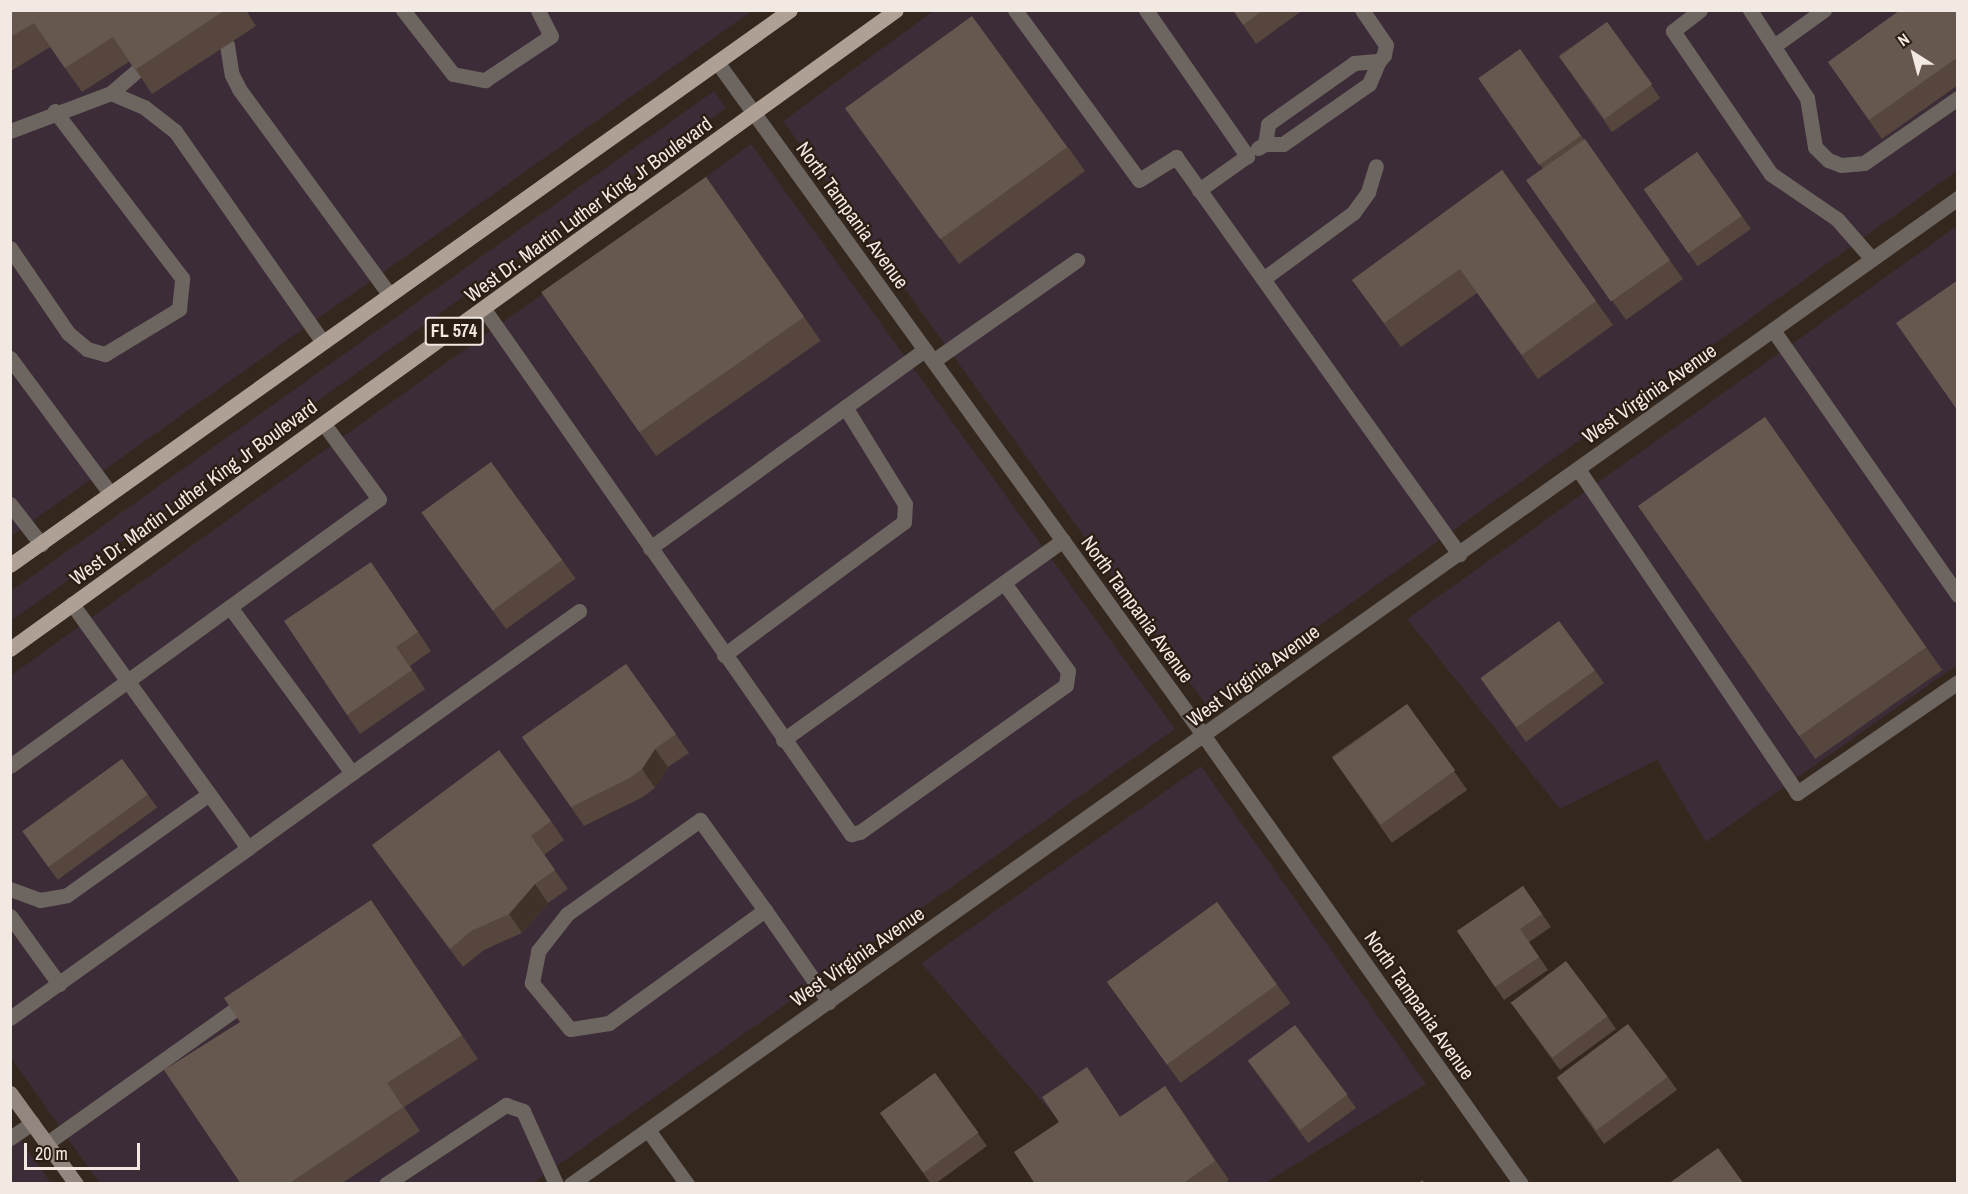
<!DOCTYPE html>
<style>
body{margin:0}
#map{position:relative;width:1968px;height:1194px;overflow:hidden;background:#34271d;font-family:"Archivo Narrow",sans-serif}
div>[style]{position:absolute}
.commercial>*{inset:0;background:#3c2c37}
.lane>*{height:15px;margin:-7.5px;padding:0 7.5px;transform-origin:7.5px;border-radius:7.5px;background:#6d6560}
.street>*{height:15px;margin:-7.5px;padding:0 7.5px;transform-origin:7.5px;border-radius:7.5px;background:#6d6560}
.secondary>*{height:15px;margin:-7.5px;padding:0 7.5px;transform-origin:7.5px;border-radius:7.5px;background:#92867f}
.primary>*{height:15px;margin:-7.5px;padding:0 7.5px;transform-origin:7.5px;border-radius:7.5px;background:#afa096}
.wall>*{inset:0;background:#56463d;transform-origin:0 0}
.shaded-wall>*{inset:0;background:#413229}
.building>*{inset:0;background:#67584f;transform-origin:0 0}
span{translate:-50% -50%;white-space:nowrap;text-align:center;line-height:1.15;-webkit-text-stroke:4.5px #2a1d13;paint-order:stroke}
.shield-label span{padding:2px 4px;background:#2a1d13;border:2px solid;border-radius:4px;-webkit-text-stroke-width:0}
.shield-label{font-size:18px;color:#f3e9e3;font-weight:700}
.street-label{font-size:20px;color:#f3e9e3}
.frame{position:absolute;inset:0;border:12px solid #f3e9e3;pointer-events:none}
.north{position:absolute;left:1884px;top:24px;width:60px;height:60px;-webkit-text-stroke:4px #2a1d13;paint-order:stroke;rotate:324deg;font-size:16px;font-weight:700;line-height:24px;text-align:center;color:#f3e9e3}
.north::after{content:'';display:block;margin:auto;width:21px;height:27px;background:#f3e9e3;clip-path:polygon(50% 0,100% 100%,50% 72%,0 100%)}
.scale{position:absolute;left:24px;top:1143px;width:116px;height:27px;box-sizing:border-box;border:3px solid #f3e9e3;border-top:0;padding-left:8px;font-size:18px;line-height:21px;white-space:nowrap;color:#f3e9e3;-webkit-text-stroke:4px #2a1d13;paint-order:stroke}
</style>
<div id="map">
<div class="commercial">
<div style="clip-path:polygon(11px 11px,752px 11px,11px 536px)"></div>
<div style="clip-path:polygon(933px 11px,1957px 11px,1957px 171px,1207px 706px,783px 121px)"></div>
<div style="clip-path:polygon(714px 91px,726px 108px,11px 621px,11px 591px)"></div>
<div style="clip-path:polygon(751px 144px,1175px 729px,533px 1183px,100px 1184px,11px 1058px,10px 676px)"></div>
<div style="clip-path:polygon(1957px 226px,1957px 665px,1706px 842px,1657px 760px,1560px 809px,1407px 619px)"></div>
<div style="clip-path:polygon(1201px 766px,1426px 1084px,1265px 1183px,1113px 1183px,921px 963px)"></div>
<div style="clip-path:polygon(11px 1127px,51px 1183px,11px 1183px)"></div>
</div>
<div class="lane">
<div style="left:403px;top:10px;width:81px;rotate:52deg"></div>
<div style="left:453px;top:74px;width:33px;rotate:11deg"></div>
<div style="left:485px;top:80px;width:79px;rotate:-33.7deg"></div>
<div style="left:551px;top:36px;width:29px;rotate:-117deg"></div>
<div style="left:1015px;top:10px;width:210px;rotate:53.9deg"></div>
<div style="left:1139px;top:180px;width:44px;rotate:-31.9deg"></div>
<div style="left:1176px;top:157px;width:488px;rotate:54.5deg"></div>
<div style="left:1146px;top:10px;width:178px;rotate:55.3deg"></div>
<div style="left:1247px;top:156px;width:59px;rotate:144.7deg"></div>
<div style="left:1700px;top:10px;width:34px;rotate:142deg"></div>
<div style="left:1673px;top:31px;width:173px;rotate:55.6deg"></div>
<div style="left:1771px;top:174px;width:80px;rotate:34.3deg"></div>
<div style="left:1837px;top:219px;width:53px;rotate:48.8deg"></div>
<div style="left:1750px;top:10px;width:105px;rotate:57.1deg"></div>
<div style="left:1807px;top:98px;width:50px;rotate:80.7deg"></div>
<div style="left:1815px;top:147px;width:18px;rotate:45deg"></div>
<div style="left:1828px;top:160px;width:14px;rotate:21deg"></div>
<div style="left:1841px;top:165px;width:23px;rotate:-5deg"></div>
<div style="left:1864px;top:163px;width:114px;rotate:-34.7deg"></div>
<div style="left:227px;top:45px;width:30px;rotate:81deg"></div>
<div style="left:232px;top:75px;width:16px;rotate:63deg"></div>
<div style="left:239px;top:89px;width:254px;rotate:53.8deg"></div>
<div style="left:1774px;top:46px;width:62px;rotate:-35.8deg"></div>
<div style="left:111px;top:93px;width:36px;rotate:23deg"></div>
<div style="left:144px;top:107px;width:39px;rotate:38deg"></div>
<div style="left:175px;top:131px;width:256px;rotate:55deg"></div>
<div style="left:10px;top:131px;width:108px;rotate:-20.6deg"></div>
<div style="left:111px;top:93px;width:35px;rotate:-41deg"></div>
<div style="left:1265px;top:144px;width:20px;rotate:-81deg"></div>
<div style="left:1268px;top:124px;width:105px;rotate:-35.3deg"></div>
<div style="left:1354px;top:63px;width:25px;rotate:-5deg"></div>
<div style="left:1379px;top:61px;width:8px;rotate:-50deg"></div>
<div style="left:1384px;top:55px;width:10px;rotate:-79deg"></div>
<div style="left:1386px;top:45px;width:42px;rotate:-124.4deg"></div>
<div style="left:1258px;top:148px;width:8px;rotate:-30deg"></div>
<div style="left:1265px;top:144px;width:18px"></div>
<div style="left:1283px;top:144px;width:105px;rotate:-34.9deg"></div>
<div style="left:1369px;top:84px;width:25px;rotate:-67deg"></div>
<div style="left:10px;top:248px;width:103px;rotate:55.7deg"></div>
<div style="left:68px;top:333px;width:25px;rotate:40deg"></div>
<div style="left:87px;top:349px;width:19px;rotate:16deg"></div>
<div style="left:105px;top:354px;width:87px;rotate:-31.3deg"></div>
<div style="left:179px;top:309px;width:31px;rotate:-84deg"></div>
<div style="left:182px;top:278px;width:210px;rotate:-127.3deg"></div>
<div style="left:1263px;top:279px;width:112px;rotate:-36.3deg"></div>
<div style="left:1353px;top:213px;width:26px;rotate:-54deg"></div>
<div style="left:1368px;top:192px;width:27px;rotate:-73deg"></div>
<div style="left:484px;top:309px;width:641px;rotate:55.04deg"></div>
<div style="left:851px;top:834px;width:9px;rotate:-13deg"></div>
<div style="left:860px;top:832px;width:253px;rotate:-35.5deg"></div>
<div style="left:1066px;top:685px;width:14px;rotate:-82deg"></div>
<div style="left:1068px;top:671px;width:109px;rotate:-126deg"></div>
<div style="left:1773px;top:330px;width:323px;rotate:55.1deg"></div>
<div style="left:10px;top:358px;width:168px;rotate:53.5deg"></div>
<div style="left:933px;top:361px;width:176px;rotate:-35deg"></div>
<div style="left:1578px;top:469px;width:391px;rotate:55.9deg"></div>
<div style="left:1797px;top:793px;width:196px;rotate:-34.6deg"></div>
<div style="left:10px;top:504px;width:51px;rotate:52.2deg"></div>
<div style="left:650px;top:548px;width:339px;rotate:-35.8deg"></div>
<div style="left:230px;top:607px;width:206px;rotate:53.7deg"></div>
<div style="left:352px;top:773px;width:128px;rotate:144.2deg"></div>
<div style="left:724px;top:655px;width:224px;rotate:-36.5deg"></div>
<div style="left:904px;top:522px;width:18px;rotate:-87deg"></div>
<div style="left:905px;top:504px;width:114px;rotate:-121.7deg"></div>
<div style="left:783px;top:740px;width:344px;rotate:-35.5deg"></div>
<div style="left:10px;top:766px;width:455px;rotate:-35.9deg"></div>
<div style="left:379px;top:499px;width:93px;rotate:-126.3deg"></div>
<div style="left:352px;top:773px;width:279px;rotate:-35.5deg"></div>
<div style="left:10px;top:889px;width:32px;rotate:20deg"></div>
<div style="left:40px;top:900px;width:27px;rotate:-10deg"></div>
<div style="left:67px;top:895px;width:174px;rotate:-35.4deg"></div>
<div style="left:765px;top:910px;width:193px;rotate:144.1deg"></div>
<div style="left:609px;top:1023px;width:39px;rotate:171deg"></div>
<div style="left:570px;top:1029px;width:60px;rotate:-129.6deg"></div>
<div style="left:532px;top:983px;width:33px;rotate:-79deg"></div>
<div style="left:538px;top:951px;width:47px;rotate:-51.9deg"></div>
<div style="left:567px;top:914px;width:163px;rotate:-35.3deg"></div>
<div style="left:700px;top:820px;width:111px;rotate:54.2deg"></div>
<div style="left:765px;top:910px;width:112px;rotate:55.2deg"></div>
<div style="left:10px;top:916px;width:84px;rotate:54.2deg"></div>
<div style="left:10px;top:1018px;width:292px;rotate:-35.5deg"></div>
<div style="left:248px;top:848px;width:301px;rotate:-125.8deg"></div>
<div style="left:648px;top:1130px;width:67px;rotate:54.2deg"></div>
<div style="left:10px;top:1138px;width:27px;rotate:-34deg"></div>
<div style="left:47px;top:1143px;width:247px;rotate:-35.4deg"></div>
<div style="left:386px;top:1184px;width:144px;rotate:-33.4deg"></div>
<div style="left:506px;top:1105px;width:18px;rotate:19deg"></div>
<div style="left:523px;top:1111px;width:80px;rotate:65.7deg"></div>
</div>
<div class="street">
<div style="left:717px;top:62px;width:832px;rotate:54.15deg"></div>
<div style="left:1204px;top:736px;width:549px;rotate:54.72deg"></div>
<div style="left:571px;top:1184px;width:1702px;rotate:-35.41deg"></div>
</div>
<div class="secondary">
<div style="left:10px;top:1093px;width:112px;rotate:54deg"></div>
</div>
<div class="primary">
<div style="left:10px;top:565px;width:957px;rotate:-35.43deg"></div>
<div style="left:10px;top:649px;width:1092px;rotate:-35.8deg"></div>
</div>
<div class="wall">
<div style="clip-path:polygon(10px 10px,246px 10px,256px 26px,152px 94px,130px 61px,82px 92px,50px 47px,11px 71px)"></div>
<div style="clip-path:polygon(1233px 10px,1303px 10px,1256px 44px)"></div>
<div style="clip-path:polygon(1958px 10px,1958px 85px,1882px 139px,1828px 62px)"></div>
<div style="left:1607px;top:22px;width:93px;height:59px;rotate:55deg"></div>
<div style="clip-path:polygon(1520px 49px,1683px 279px,1626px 320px,1527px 181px,1543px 169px,1479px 79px)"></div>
<div style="clip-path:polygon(846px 109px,1068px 147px,1085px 171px,959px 264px)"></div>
<div style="left:1697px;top:152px;width:94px;height:65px;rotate:55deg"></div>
<div style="clip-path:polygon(1502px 170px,1613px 325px,1538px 379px,1477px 293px,1401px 347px,1352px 280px)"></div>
<div style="left:706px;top:177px;width:200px;height:201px;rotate:55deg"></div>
<div style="left:1765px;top:417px;width:309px;height:155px;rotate:55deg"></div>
<div style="left:491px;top:462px;width:144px;height:86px;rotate:54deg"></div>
<div style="clip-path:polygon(384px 581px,431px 651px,410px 666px,425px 689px,360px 734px,347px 715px)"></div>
<div style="clip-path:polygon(626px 664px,689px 753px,668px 767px,655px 788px,643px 797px,584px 826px,522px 737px)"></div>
<div style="clip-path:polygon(1595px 670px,1604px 683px,1526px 742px,1481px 679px)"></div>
<div style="left:1407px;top:704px;width:105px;height:92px;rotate:55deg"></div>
<div style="left:122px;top:759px;width:60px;height:123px;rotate:54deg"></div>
<div style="clip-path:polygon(551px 821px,564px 840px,544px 855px,568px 889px,548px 903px,522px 933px,484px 950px,463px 967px,372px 845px)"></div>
<div style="clip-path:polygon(1523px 886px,1551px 927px,1529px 942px,1548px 970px,1504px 1000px,1457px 931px)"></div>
<div style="clip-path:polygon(371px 900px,478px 1059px,404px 1107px,420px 1131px,341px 1184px,241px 1184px,240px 1022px)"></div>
<div style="left:1217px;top:902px;width:125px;height:136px;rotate:54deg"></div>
<div style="clip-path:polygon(1510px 1002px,1607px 1016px,1616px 1029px,1560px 1070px)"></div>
<div style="clip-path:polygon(1247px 1060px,1347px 1095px,1356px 1108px,1308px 1143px)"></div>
<div style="clip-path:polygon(935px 1073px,987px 1146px,935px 1184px,931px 1184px,880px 1113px)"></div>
<div style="clip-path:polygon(1668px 1077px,1677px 1090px,1604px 1144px,1557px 1078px)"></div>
<div style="clip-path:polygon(1178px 1105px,1229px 1180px,1224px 1184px,1035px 1184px,1120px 1116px)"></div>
</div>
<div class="shaded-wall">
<div style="clip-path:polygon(655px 749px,668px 767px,655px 788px,642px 769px)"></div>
<div style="clip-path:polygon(535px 884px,548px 903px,522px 933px,509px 914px)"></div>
<div style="clip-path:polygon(371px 900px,388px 924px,478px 1059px,462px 1035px)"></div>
</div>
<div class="building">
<div style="clip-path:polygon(10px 10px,225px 10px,135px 70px,113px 37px,65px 68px,34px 23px,10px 37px)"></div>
<div style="clip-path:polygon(1233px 10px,1263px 10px,1243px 25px)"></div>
<div style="clip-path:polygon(1900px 10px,1958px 10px,1958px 57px,1869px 120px,1828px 62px)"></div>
<div style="left:972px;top:16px;width:162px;height:157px;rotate:54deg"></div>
<div style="left:1607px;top:22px;width:77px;height:59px;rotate:54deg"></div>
<div style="left:1520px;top:49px;width:106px;height:51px;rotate:55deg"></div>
<div style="left:1585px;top:139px;width:148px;height:72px;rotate:55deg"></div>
<div style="left:1697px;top:152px;width:78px;height:65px;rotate:55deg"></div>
<div style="clip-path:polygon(1502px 170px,1596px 301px,1522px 355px,1460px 269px,1384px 323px,1352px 280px)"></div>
<div style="left:706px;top:177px;width:171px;height:201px;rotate:55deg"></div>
<div style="clip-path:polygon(1958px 280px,1958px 411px,1896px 323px)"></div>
<div style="left:1765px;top:417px;width:281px;height:155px;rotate:55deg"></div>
<div style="left:491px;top:462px;width:121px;height:86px;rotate:54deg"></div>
<div style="clip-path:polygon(371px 562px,418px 632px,396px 647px,412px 670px,347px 715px,284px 621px)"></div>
<div style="left:1559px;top:621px;width:61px;height:97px;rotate:54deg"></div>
<div style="clip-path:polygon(626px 664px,676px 734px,655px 749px,642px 769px,630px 778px,571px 807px,522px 737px)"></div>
<div style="left:1407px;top:704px;width:82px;height:92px;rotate:54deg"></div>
<div style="clip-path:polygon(499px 750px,551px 821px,531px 836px,555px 870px,535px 884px,509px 914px,471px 931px,450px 949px,372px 845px)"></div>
<div style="left:122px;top:759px;width:44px;height:123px;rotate:54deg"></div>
<div style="clip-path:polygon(1523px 886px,1542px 914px,1520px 929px,1539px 957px,1495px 987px,1457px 931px)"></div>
<div style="clip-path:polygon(371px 900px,462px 1035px,387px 1083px,403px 1107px,288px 1184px,241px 1184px,164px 1070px,240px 1022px,224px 998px)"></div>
<div style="left:1217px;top:902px;width:102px;height:136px;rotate:54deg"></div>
<div style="left:1566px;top:961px;width:69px;height:69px;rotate:53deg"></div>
<div style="left:1628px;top:1024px;width:66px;height:89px;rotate:53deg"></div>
<div style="left:1295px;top:1025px;width:87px;height:59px;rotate:53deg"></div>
<div style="clip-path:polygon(1087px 1067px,1120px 1117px,1165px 1086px,1215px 1161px,1182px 1184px,1035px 1184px,1014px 1152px,1059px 1122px,1042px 1097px)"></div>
<div style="left:935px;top:1073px;width:74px;height:68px;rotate:54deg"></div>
<div style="clip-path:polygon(1718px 1148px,1744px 1184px,1668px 1184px)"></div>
<div style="clip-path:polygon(1422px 1180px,1425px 1184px,1418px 1184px)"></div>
</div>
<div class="shield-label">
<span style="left:454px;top:331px">FL 574</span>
</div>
<div class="street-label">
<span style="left:588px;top:209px;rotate:-36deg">West Dr. Martin Luther King Jr Boulevard</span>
<span style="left:853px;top:215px;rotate:54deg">North Tampania Avenue</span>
<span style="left:1649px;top:393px;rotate:-35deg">West Virginia Avenue</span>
<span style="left:193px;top:492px;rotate:-36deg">West Dr. Martin Luther King Jr Boulevard</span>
<span style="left:1138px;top:609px;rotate:54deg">North Tampania Avenue</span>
<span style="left:1253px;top:675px;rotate:-36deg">West Virginia Avenue</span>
<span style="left:857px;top:956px;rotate:-35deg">West Virginia Avenue</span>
<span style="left:1420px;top:1005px;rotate:55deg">North Tampania Avenue</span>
</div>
<div class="frame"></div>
<div class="north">N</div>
<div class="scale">20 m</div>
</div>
